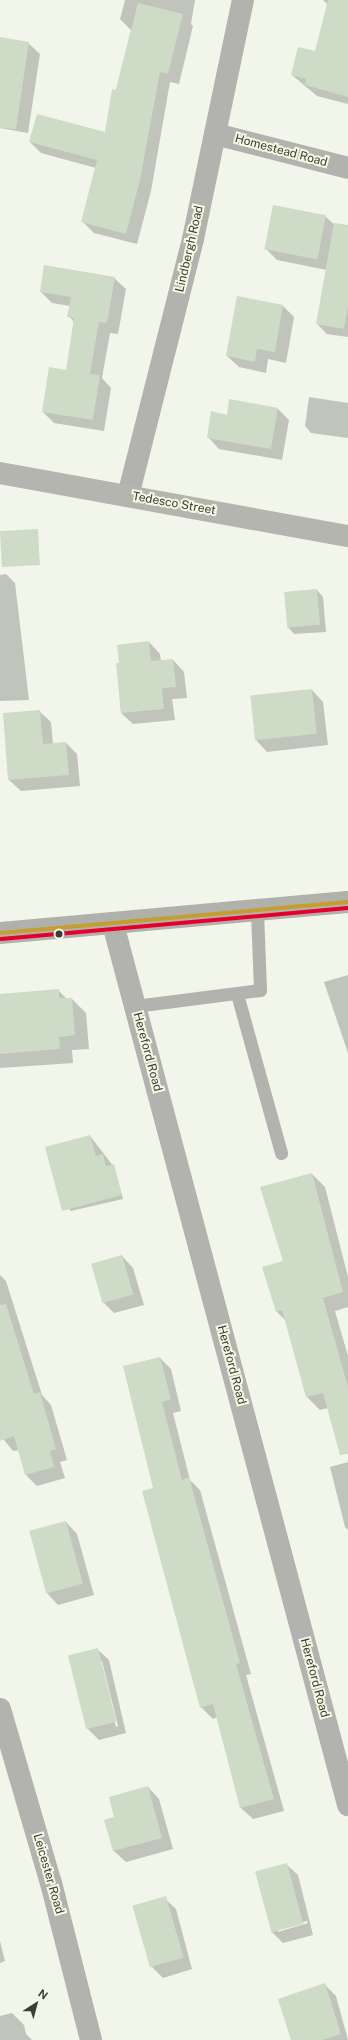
<!DOCTYPE html>
<style>
body{margin:0}
#map{position:relative;width:348px;height:2040px;overflow:hidden;background:#f2f5e9;font-family:"Public Sans",sans-serif}
div>[style]{position:absolute}
.shadow>*{inset:0;background:#0003}
.building>*{inset:0;background:#cddbc7;transform-origin:0 0}
.lane>*{height:13px;margin:-6.5px;padding:0 6.5px;transform-origin:6.5px;border-radius:6.5px;background:#b2b3ae}
.street>*{height:22px;margin:-11px;padding:0 11px;transform-origin:11px;border-radius:11px;background:#b2b3ae}
.secondary>*{height:22px;margin:-11px;padding:0 11px;transform-origin:11px;border-radius:11px;background:#b1b1ac}
.primary>*{height:22px;margin:-11px;padding:0 11px;transform-origin:11px;border-radius:11px;background:#b4b5ae}
.bus-1>*{height:4px;margin:-2px;padding:0 2px;transform-origin:2px;border-radius:2px;background:#c49e2f}
.bus-2>*{height:4px;margin:-2px;padding:0 2px;transform-origin:2px;border-radius:2px;background:#e4002b}
.dots>*{width:11px;height:11px;translate:-50% -50%;box-sizing:border-box;border:2px solid #f4fae4;border-radius:50%}
span{translate:-50% -50%;white-space:nowrap;text-align:center;line-height:1.15;-webkit-text-stroke:4px #f4fae4;paint-order:stroke}
.street-label{font-size:12px;color:#3b3e35}
.north{position:absolute;left:16px;top:1984px;width:40px;height:40px;-webkit-text-stroke:3px #f4fae4;paint-order:stroke;rotate:36deg;font-size:11px;font-weight:700;line-height:16px;text-align:center;color:#3b3e35}
.north::after{content:'';display:block;margin:auto;width:14px;height:18px;background:#3b3e35;clip-path:polygon(50% 0,100% 100%,50% 72%,0 100%)}
</style>
<div id="map">
<div class="shadow">
<div style="clip-path:polygon(125px 0,195px 0,191px 24px,193px 26px,179px 84px,170px 82px,151px 191px,137px 244px,94px 233px,83px 222px,96px 168px,41px 153px,30px 142px,105px 134px,131px 30px,120px 19px)"></div>
<div style="clip-path:polygon(323px 0,348px 0,348px 12px,331px 8px)"></div>
<div style="clip-path:polygon(0 38px,28px 43px,40px 54px,28px 133px,0 128px)"></div>
<div style="clip-path:polygon(348px 48px,348px 104px,317px 96px,292px 75px,316px 53px)"></div>
<div style="clip-path:polygon(325px 216px,337px 227px,348px 261px,348px 337px,327px 334px,317px 324px,327px 270px,277px 260px,266px 249px)"></div>
<div style="clip-path:polygon(114px 278px,126px 289px,118px 334px,110px 333px,102px 378px,111px 388px,104px 431px,54px 423px,43px 412px,67px 371px,74px 322px,69px 316px,70px 306px,52px 303px,41px 292px)"></div>
<div style="clip-path:polygon(238px 297px,283px 306px,294px 317px,286px 363px,268px 359px,266px 373px,239px 367px,227px 356px)"></div>
<div style="clip-path:polygon(309px 397px,348px 403px,348px 438px,311px 433px,305px 426px)"></div>
<div style="clip-path:polygon(230px 400px,278px 409px,289px 420px,282px 460px,219px 449px,208px 437px,228px 416px)"></div>
<div style="clip-path:polygon(6px 574px,15px 583px,29px 700px,0 701px,0 575px)"></div>
<div style="clip-path:polygon(317px 590px,323px 597px,326px 632px,294px 634px,288px 627px)"></div>
<div style="clip-path:polygon(149px 642px,160px 654px,161px 661px,173px 660px,184px 672px,187px 698px,172px 699px,175px 720px,133px 724px,121px 713px,117px 664px)"></div>
<div style="clip-path:polygon(312px 690px,323px 702px,328px 745px,267px 752px,256px 740px)"></div>
<div style="clip-path:polygon(39px 711px,51px 722px,53px 744px,66px 743px,77px 754px,80px 786px,21px 791px,9px 780px)"></div>
<div style="clip-path:polygon(348px 975px,348px 1053px,324px 982px)"></div>
<div style="clip-path:polygon(58px 990px,67px 999px,72px 999px,86px 1013px,89px 1049px,72px 1050px,73px 1063px,0 1068px,0 995px)"></div>
<div style="clip-path:polygon(90px 1136px,114px 1167px,123px 1199px,71px 1211px,60px 1200px)"></div>
<div style="clip-path:polygon(312px 1174px,325px 1187px,348px 1277px,348px 1307px,335px 1311px,348px 1356px,348px 1440px,328px 1408px,320px 1410px,307px 1397px,286px 1321px,277px 1312px,263px 1268px,284px 1262px)"></div>
<div style="clip-path:polygon(122px 1256px,133px 1268px,144px 1305px,114px 1313px,103px 1302px,92px 1265px)"></div>
<div style="clip-path:polygon(0 1275px,6px 1281px,42px 1395px,51px 1405px,67px 1460px,60px 1462px,65px 1478px,37px 1486px,26px 1475px,19px 1450px,13px 1451px,0 1435px)"></div>
<div style="clip-path:polygon(160px 1358px,171px 1369px,181px 1411px,173px 1413px,190px 1480px,200px 1490px,251px 1674px,246px 1675px,284px 1811px,253px 1819px,241px 1808px,218px 1717px,213px 1719px,201px 1707px,155px 1488px)"></div>
<div style="clip-path:polygon(348px 1462px,348px 1530px,345px 1527px,330px 1467px)"></div>
<div style="clip-path:polygon(66px 1522px,77px 1534px,94px 1595px,58px 1605px,47px 1593px)"></div>
<div style="clip-path:polygon(evenodd,97px 1649px,109px 1660px,126px 1733px,99px 1740px,87px 1728px,97px 1649px,100px 1661px,102px 1661px,118px 1726px,116px 1727px,100px 1661px)"></div>
<div style="clip-path:polygon(148px 1787px,159px 1799px,173px 1849px,126px 1862px,114px 1851px,106px 1820px,115px 1818px)"></div>
<div style="clip-path:polygon(evenodd,286px 1864px,298px 1875px,313px 1935px,283px 1943px,272px 1932px,256px 1872px,286px 1864px,307px 1921px,308px 1923px,278px 1932px,278px 1929px,307px 1921px)"></div>
<div style="clip-path:polygon(164px 1898px,176px 1909px,192px 1969px,163px 1978px,152px 1967px)"></div>
<div style="clip-path:polygon(0 1941px,5px 1961px,0 1963px)"></div>
<div style="clip-path:polygon(325px 1985px,336px 1996px,348px 2040px,292px 2040px)"></div>
<div style="clip-path:polygon(12px 2013px,24px 2025px,26px 2034px,32px 2040px,0 2040px,0 2016px)"></div>
</div>
<div class="building">
<div style="clip-path:polygon(328px 0,348px 0,348px 97px,305px 85px,306px 79px,291px 75px,298px 47px,315px 51px)"></div>
<div style="clip-path:polygon(138px 3px,183px 14px,168px 74px,160px 72px,140px 180px,126px 234px,81px 222px,97px 160px,29px 142px,37px 114px,105px 132px,112px 89px,116px 90px)"></div>
<div style="clip-path:polygon(0 37px,29px 42px,16px 129px,0 128px)"></div>
<div style="left:273px;top:205px;width:54px;height:45px;rotate:11deg"></div>
<div style="clip-path:polygon(334px 223px,348px 225px,348px 306px,344px 329px,316px 324px)"></div>
<div style="clip-path:polygon(44px 265px,115px 277px,107px 323px,99px 322px,90px 374px,100px 375px,93px 420px,42px 412px,49px 367px,66px 370px,74px 318px,67px 317px,71px 297px,40px 292px)"></div>
<div style="clip-path:polygon(237px 296px,283px 305px,275px 352px,257px 349px,255px 362px,226px 356px)"></div>
<div style="clip-path:polygon(229px 399px,278px 408px,271px 449px,207px 438px,211px 411px,227px 415px)"></div>
<div style="left:38px;top:529px;width:36px;height:38px;rotate:87deg"></div>
<div style="left:317px;top:589px;width:36px;height:33px;rotate:85deg"></div>
<div style="clip-path:polygon(149px 641px,151px 661px,173px 659px,176px 687px,162px 688px,164px 709px,121px 713px,116px 663px,119px 663px,117px 645px)"></div>
<div style="left:312px;top:689px;width:45px;height:62px;rotate:84deg"></div>
<div style="clip-path:polygon(40px 710px,43px 744px,66px 742px,69px 775px,8px 780px,3px 713px)"></div>
<div style="clip-path:polygon(59px 989px,59px 998px,72px 998px,75px 1035px,59px 1037px,60px 1049px,0 1054px,0 994px)"></div>
<div style="clip-path:polygon(90px 1135px,96px 1156px,103px 1154px,106px 1166px,114px 1164px,122px 1195px,62px 1211px,45px 1147px)"></div>
<div style="clip-path:polygon(312px 1173px,343px 1292px,323px 1298px,348px 1387px,348px 1454px,340px 1455px,323px 1393px,306px 1397px,282px 1310px,276px 1312px,262px 1267px,283px 1261px,260px 1187px)"></div>
<div style="left:122px;top:1255px;width:41px;height:32px;rotate:74deg"></div>
<div style="clip-path:polygon(6px 1304px,34px 1394px,40px 1392px,56px 1449px,50px 1451px,54px 1467px,25px 1475px,14px 1436px,0 1441px,0 1305px)"></div>
<div style="clip-path:polygon(160px 1357px,171px 1399px,162px 1402px,182px 1480px,189px 1477px,240px 1663px,236px 1664px,274px 1799px,240px 1808px,213px 1704px,200px 1708px,142px 1491px,153px 1488px,123px 1366px)"></div>
<div style="left:66px;top:1521px;width:65px;height:38px;rotate:75deg"></div>
<div style="left:98px;top:1648px;width:76px;height:31px;rotate:76deg"></div>
<div style="clip-path:polygon(148px 1786px,162px 1838px,113px 1851px,104px 1820px,114px 1817px,109px 1797px)"></div>
<div style="left:287px;top:1863px;width:63px;height:33px;rotate:75deg"></div>
<div style="left:166px;top:1896px;width:64px;height:35px;rotate:74deg"></div>
<div style="clip-path:polygon(325px 1983px,341px 2034px,322px 2040px,291px 2040px,278px 1999px)"></div>
</div>
<div class="lane">
<div style="left:237px;top:994px;width:165px;rotate:74.5deg"></div>
<div style="left:135px;top:1006px;width:126px;rotate:-7.3deg"></div>
<div style="left:260px;top:990px;width:79px;rotate:-92.2deg"></div>
</div>
<div class="street">
<div style="left:215px;top:134px;width:137px;rotate:14.3deg"></div>
<div style="left:128px;top:496px;width:265px;rotate:-75.8deg"></div>
<div style="left:193px;top:239px;width:244px;rotate:-78.2deg"></div>
<div style="left:113px;top:924px;width:912px;rotate:75.06deg"></div>
<div style="left:0;top:1709px;width:181px;rotate:73.7deg"></div>
<div style="left:51px;top:1883px;width:162px;rotate:75.7deg"></div>
</div>
<div class="secondary">
<div style="left:0;top:933px;width:349px;rotate:-5.1deg"></div>
</div>
<div class="primary">
<div style="left:0;top:473px;width:354px;rotate:10.3deg"></div>
</div>
<div class="bus-1">
<div style="left:0;top:933px;width:349px;rotate:-5.1deg"></div>
</div>
<div class="bus-2">
<div style="left:1px;top:939px;width:348px;rotate:-5.1deg"></div>
</div>
<div class="dots">
<div style="left:59px;top:934px;background:#3b3e35"></div>
</div>
<div class="street-label">
<span style="left:281px;top:151px;rotate:15deg">Homestead Road</span>
<span style="left:190px;top:249px;rotate:-77deg">Lindbergh Road</span>
<span style="left:174px;top:504px;rotate:10deg">Tedesco Street</span>
<span style="left:147px;top:1052px;rotate:75deg">Hereford Road</span>
<span style="left:231px;top:1365px;rotate:75deg">Hereford Road</span>
<span style="left:314px;top:1678px;rotate:75deg">Hereford Road</span>
<span style="left:48px;top:1874px;rotate:74deg">Leicester Road</span>
</div>
<div class="north">N</div>
</div>
